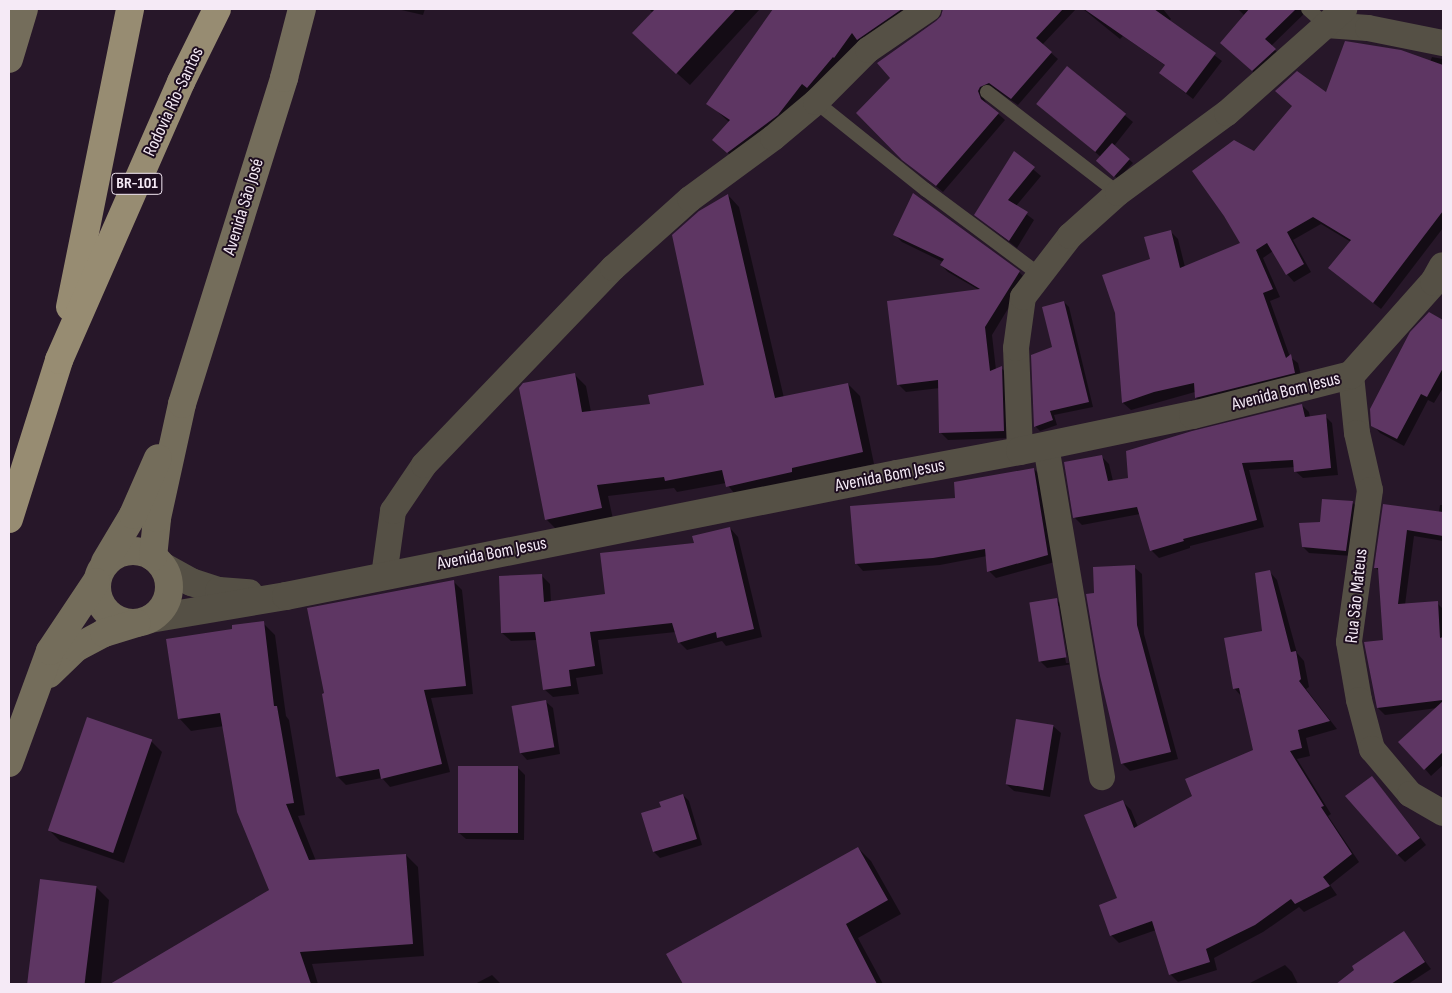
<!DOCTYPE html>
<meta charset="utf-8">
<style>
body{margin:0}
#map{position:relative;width:1452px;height:993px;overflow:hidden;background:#271729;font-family:"Sofia Sans Condensed",sans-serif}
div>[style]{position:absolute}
.shadow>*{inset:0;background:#0007}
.building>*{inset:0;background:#5e3663;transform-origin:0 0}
.service>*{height:14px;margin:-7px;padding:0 7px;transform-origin:7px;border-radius:7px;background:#555045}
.minor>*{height:26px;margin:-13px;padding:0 13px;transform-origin:13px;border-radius:13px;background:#555045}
.tertiary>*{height:28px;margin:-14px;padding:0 14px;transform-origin:14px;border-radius:14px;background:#555045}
.secondary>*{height:28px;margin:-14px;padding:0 14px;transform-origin:14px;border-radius:14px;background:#746d5b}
.secondary>.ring{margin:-14px;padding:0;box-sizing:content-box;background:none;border:28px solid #746d5b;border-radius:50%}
.trunk>*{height:28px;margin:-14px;padding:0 14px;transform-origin:14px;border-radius:14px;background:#978c72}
span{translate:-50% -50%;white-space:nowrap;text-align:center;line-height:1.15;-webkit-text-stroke:4px #1d0d1f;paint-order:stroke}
.shield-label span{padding:1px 4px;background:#1d0d1f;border:1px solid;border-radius:4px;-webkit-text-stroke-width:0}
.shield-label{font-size:16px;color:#f5eaf6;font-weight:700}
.street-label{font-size:18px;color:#f5eaf6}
.frame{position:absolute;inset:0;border:10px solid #f5eaf6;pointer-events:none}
</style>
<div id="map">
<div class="shadow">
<div style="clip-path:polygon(397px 9px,425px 9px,423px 15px)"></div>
<div style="clip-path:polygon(649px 9px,760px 9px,690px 85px,647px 46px,653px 13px)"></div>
<div style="clip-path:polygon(775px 9px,922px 9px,741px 165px,714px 140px,729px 122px,708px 103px)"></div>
<div style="clip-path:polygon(952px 9px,964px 9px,969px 13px,973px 9px,1076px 9px,1042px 45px,1058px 59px,1018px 105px,996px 90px,986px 94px,984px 99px,987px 104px,1005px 120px,943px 192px,911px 166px,892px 78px)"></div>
<div style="clip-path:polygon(1083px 9px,1163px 9px,1171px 19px,1169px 21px,1222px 61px,1193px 99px,1160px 73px,1166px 66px,1123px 36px,1120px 39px)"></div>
<div style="clip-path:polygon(1238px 9px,1309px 9px,1271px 46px,1282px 57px,1259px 77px,1228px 49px,1245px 16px)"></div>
<div style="clip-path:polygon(1432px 57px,1443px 59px,1443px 228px,1381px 309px,1338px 275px,1351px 242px,1321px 224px,1293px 240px,1311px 272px,1294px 282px,1287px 274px,1273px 251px,1263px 258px,1280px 297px,1270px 301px,1290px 357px,1298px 363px,1302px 380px,1203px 405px,1196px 398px,1195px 392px,1131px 410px,1123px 403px,1116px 312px,1170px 231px,1178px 239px,1185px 267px,1242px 243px,1254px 152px,1326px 94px,1430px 62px)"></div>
<div style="clip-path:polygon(1067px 68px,1133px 122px,1114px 146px,1133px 163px,1118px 179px,1101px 164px,1101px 157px,1042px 108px)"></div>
<div style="clip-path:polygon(1014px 153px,1041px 176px,1016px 206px,1034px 220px,1017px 248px,975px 215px)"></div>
<div style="clip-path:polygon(728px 195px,739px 207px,784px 398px,848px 384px,860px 396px,874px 464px,803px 480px,738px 498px,726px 483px,677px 492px,674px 488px,608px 496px,613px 519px,558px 531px,546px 519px,574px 374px,586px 386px,591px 412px,652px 405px,705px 386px)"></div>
<div style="clip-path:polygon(895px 235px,1019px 272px,1026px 279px,992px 335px,996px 370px,1001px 368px,1009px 375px,1011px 438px,948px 440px,940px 432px,940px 388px,906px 392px,899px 385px,979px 290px,948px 272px,941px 265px,943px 262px,902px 242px)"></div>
<div style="clip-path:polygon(1064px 302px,1069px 307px,1093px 407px,1054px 415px,1057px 425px,1040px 431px,1035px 426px)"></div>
<div style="clip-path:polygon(1429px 313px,1443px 321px,1443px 388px,1434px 403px,1428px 400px,1404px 446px,1380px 433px,1373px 425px)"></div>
<div style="clip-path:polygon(1302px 405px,1309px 412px,1310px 417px,1325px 416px,1332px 423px,1338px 475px,1303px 478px,1295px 471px,1295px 467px,1249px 470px,1264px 527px,1190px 546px,1190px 548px,1159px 558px,1151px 550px,1140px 514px,1082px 525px,1075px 518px,1102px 457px,1109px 464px,1113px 481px,1129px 479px)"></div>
<div style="clip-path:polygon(1034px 469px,1041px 476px,1055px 562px,996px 578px,989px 571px,987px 556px,940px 565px,863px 571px,856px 563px,957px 500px)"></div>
<div style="clip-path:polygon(1353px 503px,1359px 509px,1352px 556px,1309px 553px,1303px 547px,1321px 524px)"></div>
<div style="clip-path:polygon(1440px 505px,1443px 505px,1443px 541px,1414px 536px,1405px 605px,1437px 603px,1443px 609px,1443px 765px,1431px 776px,1425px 769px,1437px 708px,1385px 715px,1378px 708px,1384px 641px,1380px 572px,1376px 568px,1384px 506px,1439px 512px)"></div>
<div style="clip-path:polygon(730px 528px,738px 537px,762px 637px,726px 646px,722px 641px,687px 650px,679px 642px,676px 632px,598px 640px,603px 674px,576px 678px,579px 694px,553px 697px,544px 689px,537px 640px,511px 641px,502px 633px,542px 576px,550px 584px,551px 602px,606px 595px,696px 544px)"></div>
<div style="clip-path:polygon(1134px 567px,1142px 574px,1144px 634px,1178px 759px,1130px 771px,1122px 763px,1095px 594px)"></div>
<div style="clip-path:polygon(1269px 571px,1277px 580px,1297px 653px,1304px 661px,1309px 687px,1306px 689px,1337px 729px,1306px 738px,1310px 756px,1297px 759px,1331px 814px,1328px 816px,1359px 862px,1330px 885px,1337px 895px,1304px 912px,1299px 907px,1263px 932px,1214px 958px,1217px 970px,1178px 982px,1170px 974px,1156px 930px,1119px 943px,1111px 935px,1119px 899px,1123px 802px,1131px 810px,1138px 827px,1194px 796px,1255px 751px,1242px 697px,1234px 688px,1263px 632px)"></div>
<div style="clip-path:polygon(454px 582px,462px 590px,473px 694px,431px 698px,450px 772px,390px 787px,382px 778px,346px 785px,337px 776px)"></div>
<div style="clip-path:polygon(evenodd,1056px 599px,1063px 607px,1073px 664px,1047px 668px,1039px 660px,1056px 599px,1057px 606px,1059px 606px,1069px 663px,1066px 663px,1057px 606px)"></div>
<div style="clip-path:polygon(263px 623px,275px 635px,286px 716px,289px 720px,305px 815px,298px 816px,316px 861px,406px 855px,418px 867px,424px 956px,312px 964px,318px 984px,135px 984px,129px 974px,270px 890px,224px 726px,191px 731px,179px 718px,234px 630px)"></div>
<div style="clip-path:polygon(545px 701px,553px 708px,560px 754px,527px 760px,520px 752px)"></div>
<div style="clip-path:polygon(1053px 726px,1061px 733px,1050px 797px,1014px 791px,1006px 784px)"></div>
<div style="clip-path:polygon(151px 741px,162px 752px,124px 863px,60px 841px,49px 830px)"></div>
<div style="clip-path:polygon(518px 768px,525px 775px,524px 840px,466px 839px,458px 832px)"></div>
<div style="clip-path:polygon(1372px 777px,1426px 845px,1405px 862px,1398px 855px)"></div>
<div style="clip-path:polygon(683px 795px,689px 801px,702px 845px,660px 858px,654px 852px,662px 808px)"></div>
<div style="clip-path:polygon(858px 848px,871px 861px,901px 914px,858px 938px,883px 984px,684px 984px,668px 955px)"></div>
<div style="clip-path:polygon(41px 881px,96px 887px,109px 900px,101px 984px,33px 984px)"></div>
<div style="clip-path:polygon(1404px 933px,1431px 969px,1408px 984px,1338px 984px)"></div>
<div style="clip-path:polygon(1285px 965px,1292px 972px,1298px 984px,1248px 984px)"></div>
<div style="clip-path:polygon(492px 975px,501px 984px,475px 984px)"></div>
</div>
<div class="building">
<div style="clip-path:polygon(655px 9px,736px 9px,676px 74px,632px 33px)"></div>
<div style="clip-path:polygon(773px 9px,902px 9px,857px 40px,852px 33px,834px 58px,833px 57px,807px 88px,802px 84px,778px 115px,727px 153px,712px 140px,730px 120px,706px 104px)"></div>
<div style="clip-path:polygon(943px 9px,1063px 9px,1036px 38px,1052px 52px,1011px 99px,989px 83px,980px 87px,978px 91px,981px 99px,999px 113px,936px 186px,902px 160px,856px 113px,890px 78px,877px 63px,936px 21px,941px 16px)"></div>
<div style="clip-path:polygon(1084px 9px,1154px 9px,1216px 53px,1186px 93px,1159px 73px,1165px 65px)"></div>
<div style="clip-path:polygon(1249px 9px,1296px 9px,1265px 39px,1276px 49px,1252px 71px,1220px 43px)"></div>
<div style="clip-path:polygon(1345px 41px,1401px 50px,1443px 65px,1443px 211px,1373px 303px,1328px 268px,1351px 240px,1313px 217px,1287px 232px,1304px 264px,1286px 275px,1267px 243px,1256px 250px,1273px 289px,1263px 293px,1286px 358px,1291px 354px,1295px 373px,1195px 398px,1194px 383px,1154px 392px,1122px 403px,1115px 313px,1102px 275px,1150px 259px,1144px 237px,1171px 230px,1180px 268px,1240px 243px,1224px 216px,1192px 171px,1234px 140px,1254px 151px,1292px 106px,1275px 91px,1297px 71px,1326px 92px)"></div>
<div style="left:1067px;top:66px;width:76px;height:49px;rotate:39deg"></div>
<div style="left:1112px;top:143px;width:24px;height:24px;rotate:42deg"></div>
<div style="clip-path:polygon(1014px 151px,1035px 167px,1008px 200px,1028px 212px,1009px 241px,974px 215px)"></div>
<div style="clip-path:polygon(913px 193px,1020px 271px,985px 327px,990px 371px,1002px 366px,1004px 431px,939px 433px,938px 380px,897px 385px,887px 301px,980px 289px,940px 265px,944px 259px,893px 235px)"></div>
<div style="clip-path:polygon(728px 194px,775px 398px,848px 383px,863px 452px,792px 468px,792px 472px,726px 487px,722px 470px,665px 481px,664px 477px,597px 485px,602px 508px,545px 520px,519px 388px,523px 383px,575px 373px,582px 412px,650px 404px,648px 395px,704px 385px,672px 235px,699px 211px)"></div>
<div style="clip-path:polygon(1064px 301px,1089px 402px,1050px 411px,1053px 420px,1034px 427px,1031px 355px,1052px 347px,1042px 307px)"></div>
<div style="clip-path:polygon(1429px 312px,1443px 320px,1443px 368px,1427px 397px,1421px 394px,1397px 439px,1371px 426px,1370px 409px,1410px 332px)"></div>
<div style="clip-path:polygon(1302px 404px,1305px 417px,1326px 414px,1331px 468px,1294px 472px,1293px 460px,1242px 463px,1257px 520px,1183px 539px,1184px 541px,1150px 551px,1137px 507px,1073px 518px,1064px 462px,1102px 455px,1108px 481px,1128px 478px,1126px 451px,1192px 431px)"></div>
<div style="clip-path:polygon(1034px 468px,1048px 555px,987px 572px,985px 549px,933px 558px,855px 564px,850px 506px,955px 498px,954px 482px)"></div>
<div style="clip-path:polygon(1322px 499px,1353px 501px,1346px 551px,1302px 547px,1299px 523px,1320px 522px)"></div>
<div style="clip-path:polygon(1383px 504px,1443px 512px,1443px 536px,1407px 530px,1398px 604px,1438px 601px,1440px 638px,1443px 637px,1443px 700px,1377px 708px,1364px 642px,1383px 640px,1378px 568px,1374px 568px)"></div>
<div style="clip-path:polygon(730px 527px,754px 629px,717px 638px,716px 632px,678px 643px,672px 623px,590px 632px,595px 666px,569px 670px,571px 686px,543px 690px,535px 632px,501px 633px,499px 576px,542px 574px,544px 602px,605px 594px,600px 553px,694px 543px,692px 536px)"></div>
<div style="clip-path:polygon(1135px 565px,1137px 625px,1171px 752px,1121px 764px,1100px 676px,1086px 594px,1094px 593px,1093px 567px)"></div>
<div style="clip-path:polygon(1270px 570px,1291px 652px,1296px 651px,1301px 679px,1299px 681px,1330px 721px,1298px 730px,1302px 748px,1290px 751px,1324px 806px,1321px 807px,1352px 854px,1323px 877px,1330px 886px,1295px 904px,1291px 899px,1255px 925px,1206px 949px,1210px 962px,1169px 975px,1152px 921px,1110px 936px,1099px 905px,1117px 898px,1084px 815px,1123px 800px,1134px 828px,1192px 796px,1185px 779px,1253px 750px,1239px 688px,1233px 689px,1224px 638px,1262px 631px,1255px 573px)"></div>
<div style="clip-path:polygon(454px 580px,466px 686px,424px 690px,442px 764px,381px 779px,379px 769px,336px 777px,322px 694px,324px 693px,307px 608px)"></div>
<div style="left:1057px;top:598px;width:60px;height:28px;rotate:81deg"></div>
<div style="clip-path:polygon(264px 621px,274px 706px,277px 706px,294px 803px,286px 804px,309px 860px,406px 854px,413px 944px,300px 952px,311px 984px,110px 984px,269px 890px,237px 812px,220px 713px,178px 719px,166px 639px,232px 629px,232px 625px)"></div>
<div style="left:546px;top:700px;width:48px;height:35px;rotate:80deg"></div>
<div style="clip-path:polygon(1443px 701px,1443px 752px,1424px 770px,1398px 742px)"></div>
<div style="left:87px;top:717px;width:69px;height:120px;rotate:19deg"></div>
<div style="left:1016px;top:719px;width:38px;height:66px;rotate:9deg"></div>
<div style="left:518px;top:766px;width:67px;height:60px;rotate:90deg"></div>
<div style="clip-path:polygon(1372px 776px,1420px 838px,1397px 855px,1345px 796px)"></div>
<div style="clip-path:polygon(683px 794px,697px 839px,653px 852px,641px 813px,661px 807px,659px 802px)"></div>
<div style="clip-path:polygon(858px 847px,888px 900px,846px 924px,877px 984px,683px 984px,666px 954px)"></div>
<div style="left:40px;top:879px;width:57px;height:105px;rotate:7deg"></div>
<div style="clip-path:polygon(1404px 931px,1425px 962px,1391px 984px,1336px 984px,1354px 970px,1352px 966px)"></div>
</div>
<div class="service">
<div style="left:1308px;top:9px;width:24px;rotate:42deg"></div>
<div style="left:987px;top:92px;width:165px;rotate:37.6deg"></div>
<div style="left:816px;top:102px;width:141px;rotate:38.7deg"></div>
<div style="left:926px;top:190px;width:142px;rotate:36.7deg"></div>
</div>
<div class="minor">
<div style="left:1326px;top:25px;width:42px;rotate:4.1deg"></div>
<div style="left:1368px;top:28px;width:76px;rotate:11.3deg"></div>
<div style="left:1351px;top:375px;width:58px;rotate:84.1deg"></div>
<div style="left:1357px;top:433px;width:58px;rotate:77.2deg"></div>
<div style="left:1370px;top:490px;width:153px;rotate:97.9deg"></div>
<div style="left:1349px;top:642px;width:59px;rotate:80.2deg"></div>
<div style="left:1359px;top:700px;width:51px;rotate:75.1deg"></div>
<div style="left:1372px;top:749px;width:59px;rotate:49.8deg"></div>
<div style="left:1410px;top:794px;width:38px;rotate:30deg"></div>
<div style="left:1046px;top:446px;width:336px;rotate:80.4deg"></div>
<div style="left:1020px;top:451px;width:103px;rotate:-92.2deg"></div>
<div style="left:1016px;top:348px;width:51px;rotate:-82.2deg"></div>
<div style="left:1023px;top:297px;width:77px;rotate:-52.4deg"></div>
<div style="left:1070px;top:236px;width:64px;rotate:-41.9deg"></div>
<div style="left:1118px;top:193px;width:135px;rotate:-36.3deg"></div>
<div style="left:1227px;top:113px;width:157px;rotate:-41.6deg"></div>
<div style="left:384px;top:576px;width:66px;rotate:-82.1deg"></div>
<div style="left:393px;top:511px;width:55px;rotate:-56deg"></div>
<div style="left:424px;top:465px;width:273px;rotate:-46.2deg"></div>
<div style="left:613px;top:268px;width:103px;rotate:-41.9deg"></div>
<div style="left:690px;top:199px;width:103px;rotate:-36.3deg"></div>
<div style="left:773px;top:138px;width:56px;rotate:-39.9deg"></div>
<div style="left:816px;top:102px;width:74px;rotate:-45deg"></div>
<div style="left:868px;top:50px;width:73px;rotate:-34.3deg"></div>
</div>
<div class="tertiary">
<div style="left:164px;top:567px;width:31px;rotate:29deg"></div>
<div style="left:191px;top:582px;width:29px;rotate:18deg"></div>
<div style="left:219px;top:591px;width:30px;rotate:4deg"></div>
<div style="left:150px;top:619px;width:138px;rotate:-9.6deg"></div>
<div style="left:286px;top:596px;width:623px;rotate:-11.29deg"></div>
<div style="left:897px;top:474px;width:125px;rotate:-10.6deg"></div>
<div style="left:1020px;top:451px;width:177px;rotate:-11.8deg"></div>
<div style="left:1193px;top:415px;width:163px;rotate:-14.2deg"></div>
<div style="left:1351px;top:375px;width:125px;rotate:-48.3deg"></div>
<div style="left:1434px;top:282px;width:18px;rotate:-61deg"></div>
</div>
<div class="secondary">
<div style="left:9px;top:59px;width:52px;rotate:-73.3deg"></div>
<div class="ring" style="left:97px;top:551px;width:44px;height:44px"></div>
<div style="left:153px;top:557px;width:39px;rotate:-84deg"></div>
<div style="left:157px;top:518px;width:117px;rotate:-77.6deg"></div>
<div style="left:182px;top:404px;width:342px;rotate:-72.6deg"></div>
<div style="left:284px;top:78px;width:71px;rotate:-75.4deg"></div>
<div style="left:105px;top:562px;width:55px;rotate:-59.2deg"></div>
<div style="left:133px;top:515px;width:62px;rotate:-66.3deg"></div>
<div style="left:49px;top:674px;width:37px;rotate:-44deg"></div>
<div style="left:76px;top:648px;width:32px;rotate:-28deg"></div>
<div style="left:104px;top:633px;width:34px;rotate:-17deg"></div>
<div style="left:9px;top:763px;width:119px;rotate:-69.9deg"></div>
<div style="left:50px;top:651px;width:83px;rotate:-56.3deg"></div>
</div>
<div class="trunk">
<div style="left:70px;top:307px;width:304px;rotate:-78.6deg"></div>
<div style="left:9px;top:519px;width:167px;rotate:-72.5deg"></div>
<div style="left:59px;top:360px;width:304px;rotate:-66.3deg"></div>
<div style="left:181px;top:82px;width:81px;rotate:-63.7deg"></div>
</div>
<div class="shield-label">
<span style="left:137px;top:184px">BR-101</span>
</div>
<div class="street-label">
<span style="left:174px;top:102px;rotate:-65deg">Rodovia Rio-Santos</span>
<span style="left:244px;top:207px;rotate:-73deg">Avenida São José</span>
<span style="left:1286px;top:392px;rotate:-14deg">Avenida Bom Jesus</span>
<span style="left:890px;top:476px;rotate:-11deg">Avenida Bom Jesus</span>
<span style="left:492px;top:554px;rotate:-11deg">Avenida Bom Jesus</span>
<span style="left:1357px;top:596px;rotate:-84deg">Rua São Mateus</span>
</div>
<div class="frame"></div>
</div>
